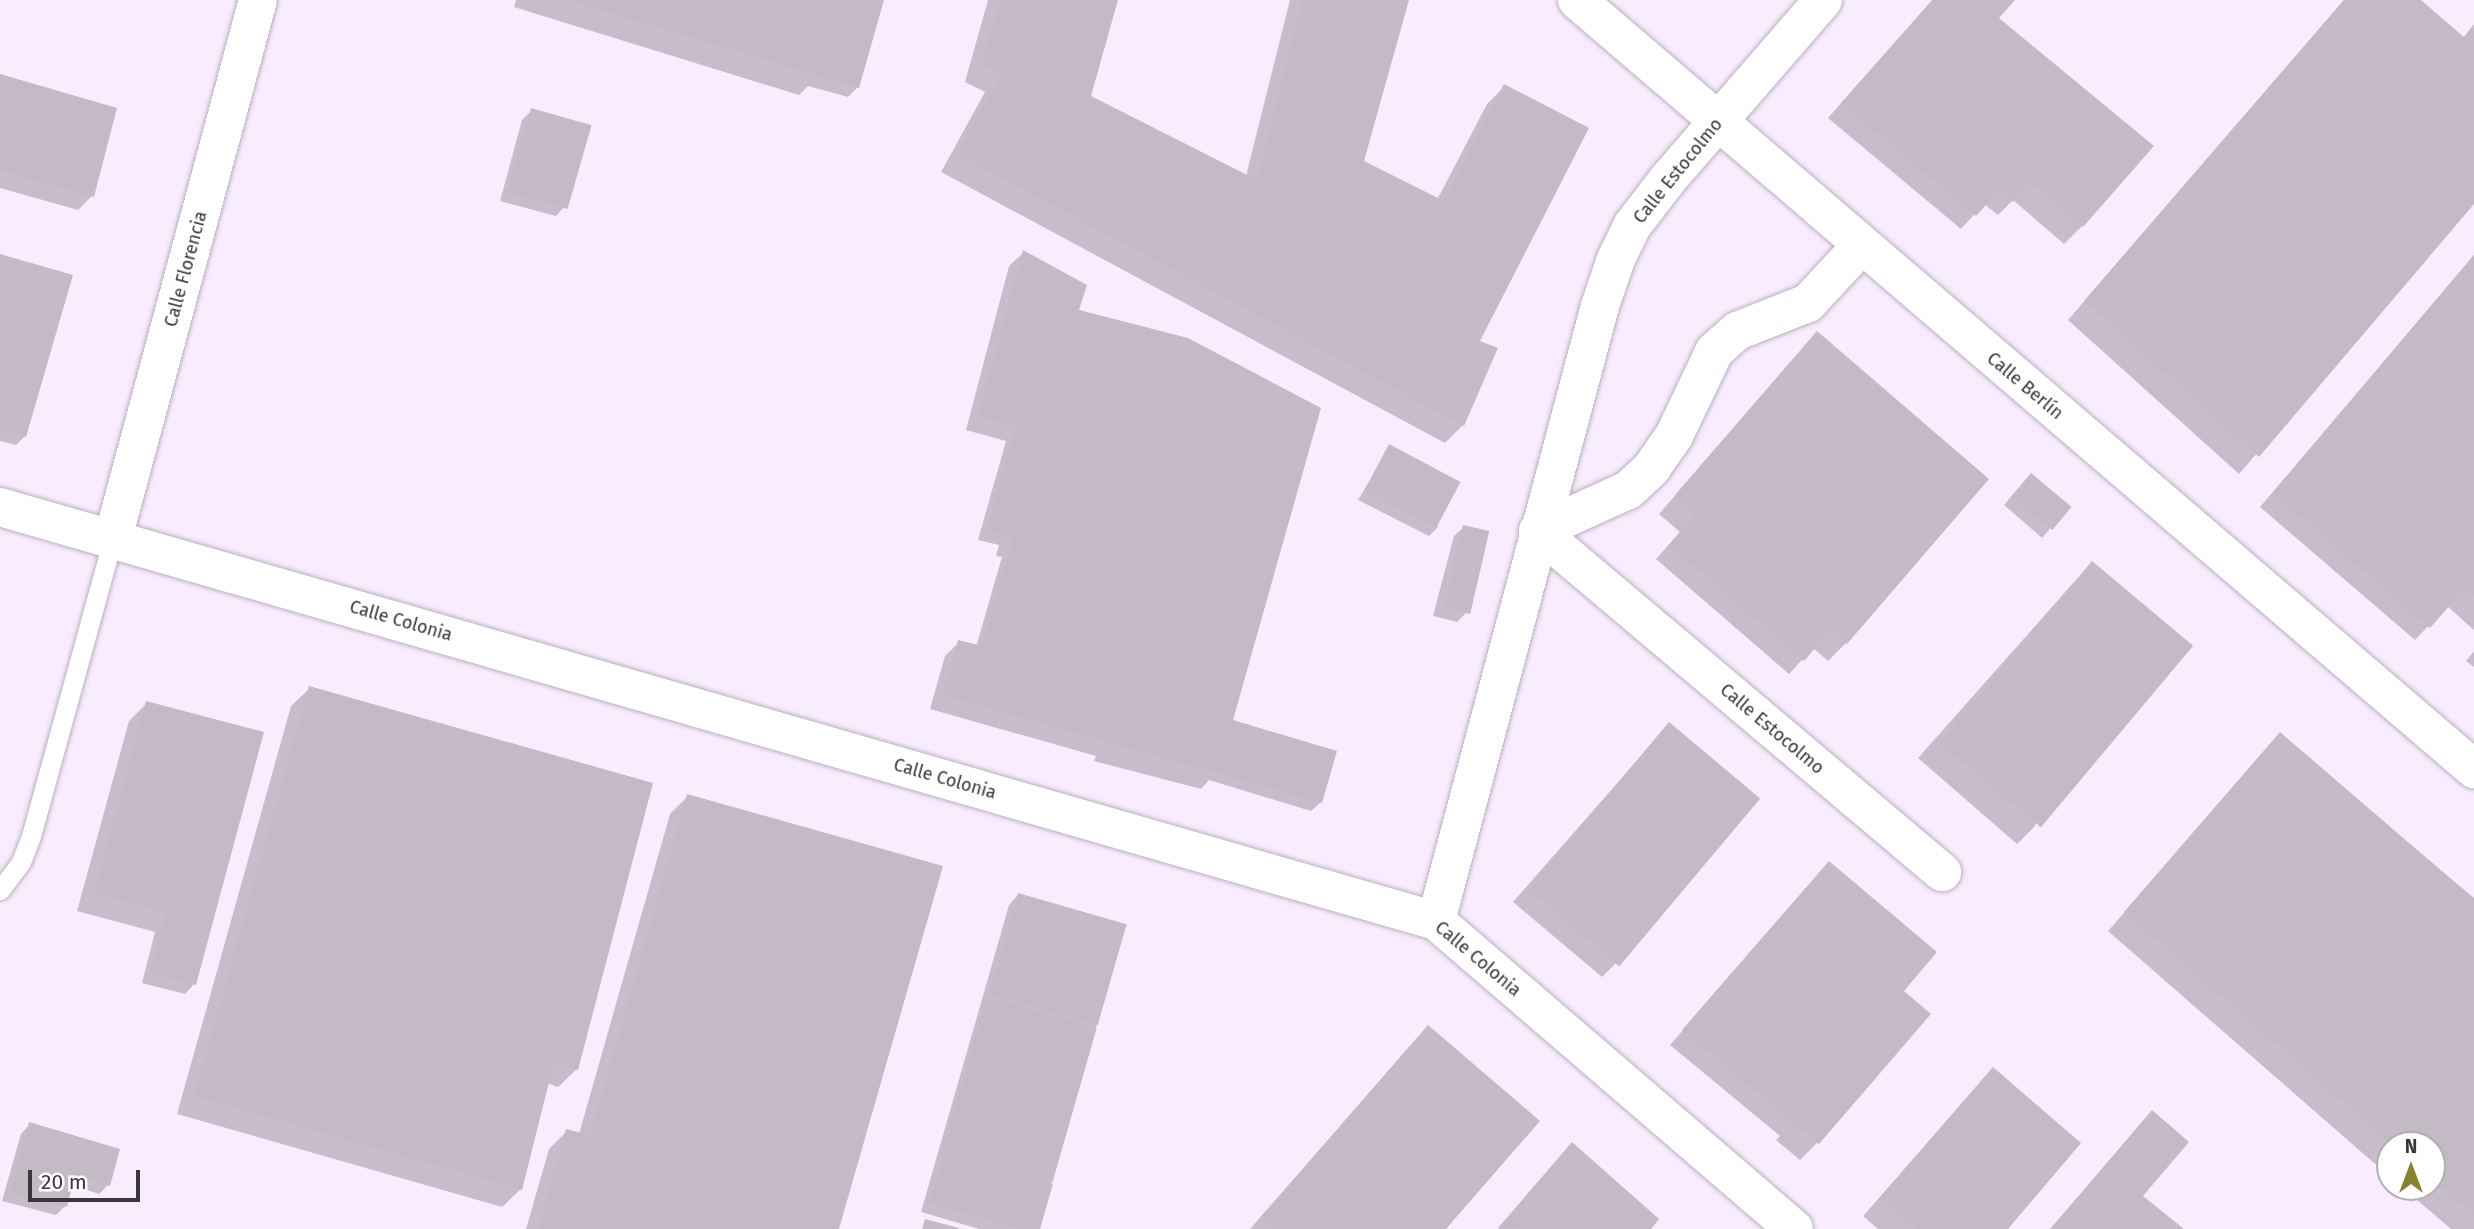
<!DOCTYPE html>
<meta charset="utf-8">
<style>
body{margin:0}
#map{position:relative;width:2474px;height:1229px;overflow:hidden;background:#fdf7ff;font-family:"Fira Sans",sans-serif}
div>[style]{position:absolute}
.built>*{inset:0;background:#faecff}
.shadow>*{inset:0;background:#0003}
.building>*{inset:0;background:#c3bac6;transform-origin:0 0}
.roads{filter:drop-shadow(0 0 2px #b9b1bd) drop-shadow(0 0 2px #b9b1bd)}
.lane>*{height:19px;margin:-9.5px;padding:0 9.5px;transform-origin:9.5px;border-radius:9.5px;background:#fff}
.street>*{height:38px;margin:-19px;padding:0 19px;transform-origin:19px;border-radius:19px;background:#fff}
span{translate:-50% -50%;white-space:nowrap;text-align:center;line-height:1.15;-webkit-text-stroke:7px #fff;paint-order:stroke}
.street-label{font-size:18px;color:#3a373b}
.north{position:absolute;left:2376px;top:1131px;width:70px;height:70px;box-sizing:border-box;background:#fff;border:2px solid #b0afb1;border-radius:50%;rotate:0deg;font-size:19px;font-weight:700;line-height:28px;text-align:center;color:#3a373b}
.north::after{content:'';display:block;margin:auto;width:24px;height:32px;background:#87832c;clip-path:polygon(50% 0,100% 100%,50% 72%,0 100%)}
.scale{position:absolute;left:28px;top:1170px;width:112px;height:32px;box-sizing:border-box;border:4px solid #3a373b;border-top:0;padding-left:9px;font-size:21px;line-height:24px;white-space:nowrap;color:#3a373b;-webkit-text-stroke:5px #fff;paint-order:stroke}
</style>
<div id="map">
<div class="built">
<div style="clip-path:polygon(evenodd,0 0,2474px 0,2474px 1229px,0 1229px,0 0,2390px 1145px,2432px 1145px,2432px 1187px,2390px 1187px,2390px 1145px)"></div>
</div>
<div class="shadow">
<div style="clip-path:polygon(516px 0,882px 0,858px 87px,848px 97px,808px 86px,799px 95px,514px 7px)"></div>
<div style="clip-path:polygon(988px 0,1116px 0,1089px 97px,1246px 176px,1290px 0,1408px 0,1360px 167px,1437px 200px,1487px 104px,1505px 86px,1478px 341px,1496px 349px,1463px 425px,1445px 443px,941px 172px,985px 92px,965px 82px)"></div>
<div style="clip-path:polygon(1932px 0,2011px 0,1976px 40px,2082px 226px,2064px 244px,2013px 200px,1998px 215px,1984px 204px,1961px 229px,1828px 118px)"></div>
<div style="clip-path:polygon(2344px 0,2418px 0,2463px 38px,2474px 24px,2474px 202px,2239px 474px,2068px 320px)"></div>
<div style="clip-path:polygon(0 76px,92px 196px,78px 210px,0 188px)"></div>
<div style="clip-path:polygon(532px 110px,565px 206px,556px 216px,500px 201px,522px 120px)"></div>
<div style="clip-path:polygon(1023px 253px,1076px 317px,1232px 722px,1321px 802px,1311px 811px,1209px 780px,1201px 789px,1094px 761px,1096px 756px,930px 709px,945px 656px,959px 642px,976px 647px,1002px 557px,996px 556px,999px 545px,978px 540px,1006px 441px,966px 430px,1009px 266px)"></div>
<div style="clip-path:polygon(2474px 255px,2474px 630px,2447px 606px,2415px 640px,2260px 507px)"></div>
<div style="clip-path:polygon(0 256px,25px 436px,16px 445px,0 441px)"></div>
<div style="clip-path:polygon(1817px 333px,1846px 643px,1828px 661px,1813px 648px,1789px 674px,1656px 559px,1680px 532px,1659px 514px)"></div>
<div style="clip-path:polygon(1390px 447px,1438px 527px,1429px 536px,1358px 500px)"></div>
<div style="clip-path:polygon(2022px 484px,2069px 507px,2042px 538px,2004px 505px)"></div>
<div style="clip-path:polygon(1464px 527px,1466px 613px,1457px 622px,1433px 616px,1454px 536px)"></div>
<div style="clip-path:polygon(2074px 582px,2035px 826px,2017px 844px,1918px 758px)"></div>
<div style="clip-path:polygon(2474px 651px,2474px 667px,2466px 661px)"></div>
<div style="clip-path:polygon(310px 688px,577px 1069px,558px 1087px,547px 1083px,521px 1189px,502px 1207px,177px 1114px,291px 706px)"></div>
<div style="clip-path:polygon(147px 703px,194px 984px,185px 994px,142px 983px,155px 932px,77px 911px,129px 721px)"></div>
<div style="clip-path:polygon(1669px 724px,1616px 963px,1602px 977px,1513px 902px)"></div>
<div style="clip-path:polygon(2280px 735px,2474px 898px,2474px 1229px,2451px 1229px,2402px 1187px,2432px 1187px,2432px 1145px,2390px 1145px,2390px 1177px,2108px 931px)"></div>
<div style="clip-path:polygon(688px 796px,837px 1229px,526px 1229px,549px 1149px,567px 1131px,579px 1134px,670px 814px)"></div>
<div style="clip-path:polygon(1018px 895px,1097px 1024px,1038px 1229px,979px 1229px,921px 1212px,1009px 905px)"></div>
<div style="clip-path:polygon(1901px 991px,1818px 1142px,1800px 1160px,1776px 1140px,1780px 1136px,1670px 1045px,1700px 1011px)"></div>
<div style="clip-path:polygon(1428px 1028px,1444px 1229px,1250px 1229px,1410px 1046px)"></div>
<div style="clip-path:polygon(1993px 1070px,2005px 1229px,1878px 1229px,1863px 1216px)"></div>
<div style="clip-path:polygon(2143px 1121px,2141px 1195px,2181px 1229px,2050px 1229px)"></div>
<div style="clip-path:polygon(30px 1124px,108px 1185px,99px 1194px,71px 1185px,65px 1206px,56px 1215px,2px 1201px,21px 1134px)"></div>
<div style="clip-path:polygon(1563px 1154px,1657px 1219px,1648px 1229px,1498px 1229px)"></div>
</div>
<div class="building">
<div style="clip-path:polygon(568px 0,884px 0,859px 88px)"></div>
<div style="clip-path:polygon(1000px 0,1118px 0,1091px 96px,1257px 180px,1303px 0,1409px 0,1364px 161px,1444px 201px,1504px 84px,1589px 128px,1480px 341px,1498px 348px,1464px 426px,957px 154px,1002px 73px,982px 64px)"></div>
<div style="clip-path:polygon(1933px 0,2015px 0,1999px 18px,2154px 146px,2083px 227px,2030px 183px,2013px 202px,1999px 190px,1976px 216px,1841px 103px)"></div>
<div style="clip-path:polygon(2344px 0,2421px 0,2465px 38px,2474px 26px,2474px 204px,2259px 457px,2084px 301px)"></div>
<div style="clip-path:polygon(0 74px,117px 108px,94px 197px,0 170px)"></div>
<div style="left:531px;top:108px;width:63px;height:87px;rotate:16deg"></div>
<div style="clip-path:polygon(1023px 250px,1087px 285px,1079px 310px,1188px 338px,1321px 408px,1233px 720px,1337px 751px,1322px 803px,943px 695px,958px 640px,1007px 652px,982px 645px,1013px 538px,986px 531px,1016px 426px,978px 416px)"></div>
<div style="clip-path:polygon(0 254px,73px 275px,26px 437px,0 430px)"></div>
<div style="clip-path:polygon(2474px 255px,2474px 596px,2465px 588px,2430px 628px,2273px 493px)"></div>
<div style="clip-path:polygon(1817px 331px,1989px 479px,1847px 644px,1831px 630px,1804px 661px,1669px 545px,1695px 514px,1675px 495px)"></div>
<div style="left:1389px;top:444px;width:81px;height:52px;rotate:28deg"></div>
<div style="left:2031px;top:473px;width:53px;height:30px;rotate:40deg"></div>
<div style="left:1463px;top:525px;width:27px;height:85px;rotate:13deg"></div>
<div style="left:2092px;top:561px;width:132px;height:237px;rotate:40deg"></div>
<div style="clip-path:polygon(309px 686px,653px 783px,578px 1070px,554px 1062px,522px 1190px,194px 1096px)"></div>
<div style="clip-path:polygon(146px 701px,264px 732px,196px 985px,150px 973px,166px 913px,94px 893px)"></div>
<div style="left:1669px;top:722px;width:119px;height:219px;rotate:40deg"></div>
<div style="clip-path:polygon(2280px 732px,2474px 899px,2474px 1216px,2432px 1180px,2432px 1145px,2392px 1145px,2124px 912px)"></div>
<div style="clip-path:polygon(687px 794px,943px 866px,839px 1229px,538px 1229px,566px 1129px,590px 1135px)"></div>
<div style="clip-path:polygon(1829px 861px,1937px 952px,1904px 991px,1931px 1014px,1819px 1144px,1682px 1030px)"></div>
<div style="left:1018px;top:893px;width:113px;height:105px;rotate:16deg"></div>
<div style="left:987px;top:997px;width:114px;height:160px;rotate:16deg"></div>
<div style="clip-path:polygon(1428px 1025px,1540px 1121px,1446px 1229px,1276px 1229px,1262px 1216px)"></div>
<div style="clip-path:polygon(1993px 1067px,2081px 1143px,2008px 1229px,1917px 1229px,1880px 1197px)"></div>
<div style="clip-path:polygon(2152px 1110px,2189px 1142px,2143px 1196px,2184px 1229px,2051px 1229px)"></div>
<div style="clip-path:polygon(29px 1122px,120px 1149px,110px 1186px,75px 1174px,67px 1207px,10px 1192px)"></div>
<div style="clip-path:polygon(1572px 1142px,1659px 1219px,1651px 1229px,1498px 1228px)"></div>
<div style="clip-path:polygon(944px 1152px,1053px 1184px,1040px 1229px,1019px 1229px,929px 1203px)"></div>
<div style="clip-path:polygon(925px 1219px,959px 1228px,958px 1229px,922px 1229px)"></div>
</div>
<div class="roads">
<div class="lane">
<div style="left:0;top:890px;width:35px;rotate:-53deg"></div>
<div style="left:21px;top:862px;width:28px;rotate:-69deg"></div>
<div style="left:31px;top:836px;width:309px;rotate:-74.6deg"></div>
</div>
<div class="street">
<div style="left:1577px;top:0;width:1182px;rotate:40.61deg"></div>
<div style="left:1861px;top:246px;width:78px;rotate:132.9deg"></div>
<div style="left:1808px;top:303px;width:76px;rotate:158.5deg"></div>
<div style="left:1737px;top:331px;width:31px;rotate:138deg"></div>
<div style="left:1714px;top:352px;width:93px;rotate:115.5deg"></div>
<div style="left:1674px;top:436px;width:39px;rotate:125deg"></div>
<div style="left:1652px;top:468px;width:33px;rotate:137deg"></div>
<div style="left:1628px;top:490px;width:99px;rotate:155.5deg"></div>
<div style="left:1538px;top:531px;width:529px;rotate:40.17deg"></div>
<div style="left:0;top:507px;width:1494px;rotate:16.08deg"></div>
<div style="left:1436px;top:921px;width:472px;rotate:40.7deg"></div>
<div style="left:113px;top:538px;width:557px;rotate:-74.92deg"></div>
<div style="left:1436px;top:921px;width:636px;rotate:-75.07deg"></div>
<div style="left:1600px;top:306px;width:50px;rotate:-71.2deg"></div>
<div style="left:1616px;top:259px;width:37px;rotate:-64deg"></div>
<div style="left:1632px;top:226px;width:61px;rotate:-52.4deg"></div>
<div style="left:1669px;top:178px;width:235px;rotate:-49.1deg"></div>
</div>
</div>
<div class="street-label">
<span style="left:1678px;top:171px;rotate:-51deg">Calle Estocolmo</span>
<span style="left:186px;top:269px;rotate:-75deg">Calle Florencia</span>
<span style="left:2025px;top:386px;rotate:40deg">Calle Berlín</span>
<span style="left:401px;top:621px;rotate:16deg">Calle Colonia</span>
<span style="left:1772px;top:729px;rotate:40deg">Calle Estocolmo</span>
<span style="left:945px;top:779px;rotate:16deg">Calle Colonia</span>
<span style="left:1478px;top:959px;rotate:40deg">Calle Colonia</span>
</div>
<div class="north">N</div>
<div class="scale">20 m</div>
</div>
